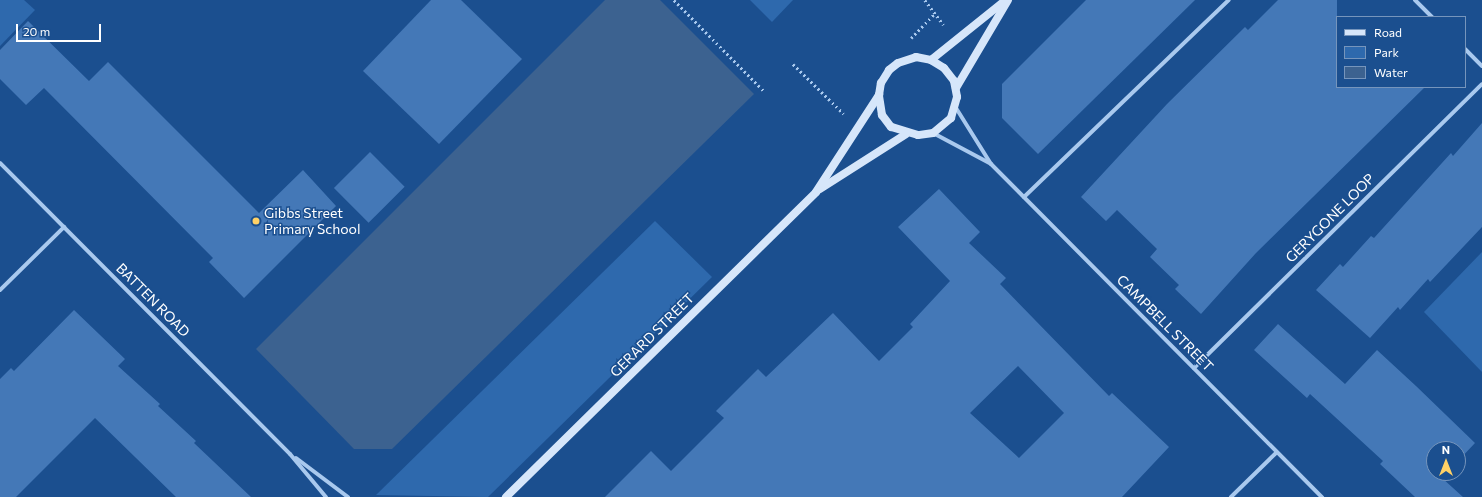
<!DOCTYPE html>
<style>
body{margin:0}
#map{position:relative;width:1482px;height:497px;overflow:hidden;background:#1b4f8f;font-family:Commissioner,sans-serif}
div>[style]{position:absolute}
.green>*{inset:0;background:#2e69ad}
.water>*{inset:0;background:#3c6290}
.building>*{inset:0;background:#4478b7;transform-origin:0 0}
.path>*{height:2.5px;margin-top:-1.25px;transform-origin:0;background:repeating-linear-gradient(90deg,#a9c9ee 0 2px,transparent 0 5px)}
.street>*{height:4px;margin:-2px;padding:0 2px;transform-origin:2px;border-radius:2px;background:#a9c9ee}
.secondary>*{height:8px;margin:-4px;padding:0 4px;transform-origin:4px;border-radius:4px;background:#d6e6fa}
.dots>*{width:11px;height:11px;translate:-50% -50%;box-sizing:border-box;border:2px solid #1b4f8f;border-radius:50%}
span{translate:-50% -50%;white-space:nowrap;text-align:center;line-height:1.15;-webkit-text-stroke:3px #1b4f8f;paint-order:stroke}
.poi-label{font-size:14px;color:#fff}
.left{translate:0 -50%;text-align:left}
.street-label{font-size:14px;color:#fff}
.legend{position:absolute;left:1336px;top:16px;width:130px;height:72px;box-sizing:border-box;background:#1b4f8f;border:1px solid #7695bc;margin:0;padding:5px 7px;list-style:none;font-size:12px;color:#fff}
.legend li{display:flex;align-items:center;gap:8px;height:20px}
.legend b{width:20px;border:1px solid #7695bc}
.north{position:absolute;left:1426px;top:441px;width:40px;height:40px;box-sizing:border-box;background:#1b4f8f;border:1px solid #7695bc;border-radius:50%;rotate:0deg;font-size:11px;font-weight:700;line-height:16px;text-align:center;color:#fff}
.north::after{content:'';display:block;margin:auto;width:14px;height:18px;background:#ffd166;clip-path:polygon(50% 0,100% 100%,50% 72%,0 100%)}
.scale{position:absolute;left:16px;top:24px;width:85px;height:18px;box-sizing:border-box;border:2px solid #fff;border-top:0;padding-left:5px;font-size:12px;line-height:14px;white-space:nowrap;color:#fff;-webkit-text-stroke:3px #1b4f8f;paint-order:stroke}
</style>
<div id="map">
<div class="green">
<div style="clip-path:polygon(0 0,24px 0,35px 10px,0 46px)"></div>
<div style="clip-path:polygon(750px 0,793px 0,772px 22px)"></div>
<div style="clip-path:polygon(655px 221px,712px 277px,488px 497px,376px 495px)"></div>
<div style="clip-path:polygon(1482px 252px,1482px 372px,1424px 312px)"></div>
</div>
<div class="water">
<div style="clip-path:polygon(605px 0,660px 0,754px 94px,392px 449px,354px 449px,256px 349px)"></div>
</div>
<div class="building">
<div style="clip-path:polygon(431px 0,461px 0,522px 59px,439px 144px,363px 71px)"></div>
<div style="clip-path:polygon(1086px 0,1195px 0,1038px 154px,1002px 118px,1002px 84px)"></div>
<div style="clip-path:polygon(1278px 0,1337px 0,1337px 87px,1425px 87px,1256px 253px,1201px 314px,1175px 289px,1179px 285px,1150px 257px,1157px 249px,1117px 210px,1106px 221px,1081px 197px,1167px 104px,1245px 27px,1248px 30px)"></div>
<div style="clip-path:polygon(28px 21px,89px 81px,108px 62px,259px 213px,303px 170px,336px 206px,244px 298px,209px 262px,213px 258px,44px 88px,26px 105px,0 79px,0 50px)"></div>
<div style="clip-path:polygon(1482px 123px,1482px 227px,1430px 282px,1428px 279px,1400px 310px,1398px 307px,1370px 338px,1316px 290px,1340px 264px,1343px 267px,1371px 236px,1374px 238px,1451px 153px,1453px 156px)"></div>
<div style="left:370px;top:152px;width:49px;height:51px;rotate:45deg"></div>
<div style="clip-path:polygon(evenodd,939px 189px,980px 232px,969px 243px,1006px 278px,1000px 284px,1109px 396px,1112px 393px,1169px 447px,1122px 497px,605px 497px,651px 451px,671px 471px,724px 418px,716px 411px,758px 369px,766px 377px,833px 313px,879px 361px,913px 327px,910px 324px,950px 281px,898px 227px,939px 189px,1018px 366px,1064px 413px,1019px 458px,970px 413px,1018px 366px)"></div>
<div style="clip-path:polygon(74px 310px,125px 359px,118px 366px,160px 404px,158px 406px,196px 441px,194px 443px,251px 497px,176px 497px,95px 418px,16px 497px,0 497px,0 379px,11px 368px,14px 371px)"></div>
<div style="clip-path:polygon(1278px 324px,1345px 384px,1377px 350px,1416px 386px,1475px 443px,1458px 461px,1458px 449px,1434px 449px,1434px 473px,1447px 473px,1442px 478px,1463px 497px,1415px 497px,1380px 464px,1383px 461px,1310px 394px,1307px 398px,1254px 350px)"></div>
</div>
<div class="path">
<div style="left:674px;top:0;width:129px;rotate:45.3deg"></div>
<div style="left:925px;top:0;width:31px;rotate:53deg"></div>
<div style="left:911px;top:38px;width:35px;rotate:-46deg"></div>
<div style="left:793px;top:64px;width:71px;rotate:44.4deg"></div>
</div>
<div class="street">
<div style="left:1415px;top:0;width:24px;rotate:45deg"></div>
<div style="left:1465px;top:49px;width:24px;rotate:45deg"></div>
<div style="left:956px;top:108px;width:66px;rotate:58deg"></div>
<div style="left:991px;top:164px;width:470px;rotate:45.2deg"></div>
<div style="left:933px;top:133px;width:66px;rotate:28.1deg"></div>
<div style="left:0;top:163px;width:411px;rotate:45.1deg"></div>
<div style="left:290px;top:454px;width:56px;rotate:50.1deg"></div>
<div style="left:1024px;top:197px;width:284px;rotate:-43.9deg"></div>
<div style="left:0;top:290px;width:90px;rotate:-44.5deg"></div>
<div style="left:1194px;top:368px;width:404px;rotate:-44.6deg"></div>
<div style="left:296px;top:458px;width:65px;rotate:36.9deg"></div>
<div style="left:1231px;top:497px;width:64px;rotate:-44.4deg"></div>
</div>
<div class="secondary">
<div style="left:931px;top:60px;width:96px;rotate:-38.7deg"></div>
<div style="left:956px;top:88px;width:102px;rotate:-59.4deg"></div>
<div style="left:820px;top:189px;width:102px;rotate:-32.6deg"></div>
<div style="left:506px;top:497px;width:435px;rotate:-44.5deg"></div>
<div style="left:816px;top:192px;width:116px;rotate:-57deg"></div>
<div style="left:879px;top:95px;width:12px;rotate:-81deg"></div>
<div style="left:881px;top:83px;width:15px;rotate:-58deg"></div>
<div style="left:889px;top:70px;width:11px;rotate:-38deg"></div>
<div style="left:898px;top:63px;width:19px;rotate:-18deg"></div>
<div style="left:916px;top:57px;width:15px;rotate:11deg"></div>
<div style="left:931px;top:60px;width:15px;rotate:32deg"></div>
<div style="left:944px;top:68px;width:16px;rotate:52deg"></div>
<div style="left:954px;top:81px;width:16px;rotate:79deg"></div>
<div style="left:957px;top:97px;width:22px;rotate:106deg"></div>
<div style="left:951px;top:118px;width:23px;rotate:140deg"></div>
<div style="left:933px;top:133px;width:15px;rotate:172deg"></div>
<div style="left:918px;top:135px;width:28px;rotate:-163deg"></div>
<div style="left:891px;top:127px;width:15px;rotate:-127deg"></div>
<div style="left:882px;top:115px;width:20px;rotate:-99deg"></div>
</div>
<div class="dots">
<div style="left:256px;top:221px;background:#ffd166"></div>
</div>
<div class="poi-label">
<span class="left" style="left:264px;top:221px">Gibbs Street<br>Primary School</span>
</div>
<div class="street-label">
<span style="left:1330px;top:218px;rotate:-45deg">GERYGONE LOOP</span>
<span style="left:153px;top:300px;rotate:45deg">BATTEN ROAD</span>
<span style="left:1165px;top:323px;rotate:45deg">CAMPBELL STREET</span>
<span style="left:652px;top:335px;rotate:-45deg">GERARD STREET</span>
</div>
<ul class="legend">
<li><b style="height:5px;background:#d6e6fa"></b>Road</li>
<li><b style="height:11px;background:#2e69ad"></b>Park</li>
<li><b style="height:11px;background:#3c6290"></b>Water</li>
</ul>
<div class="north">N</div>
<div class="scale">20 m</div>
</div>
